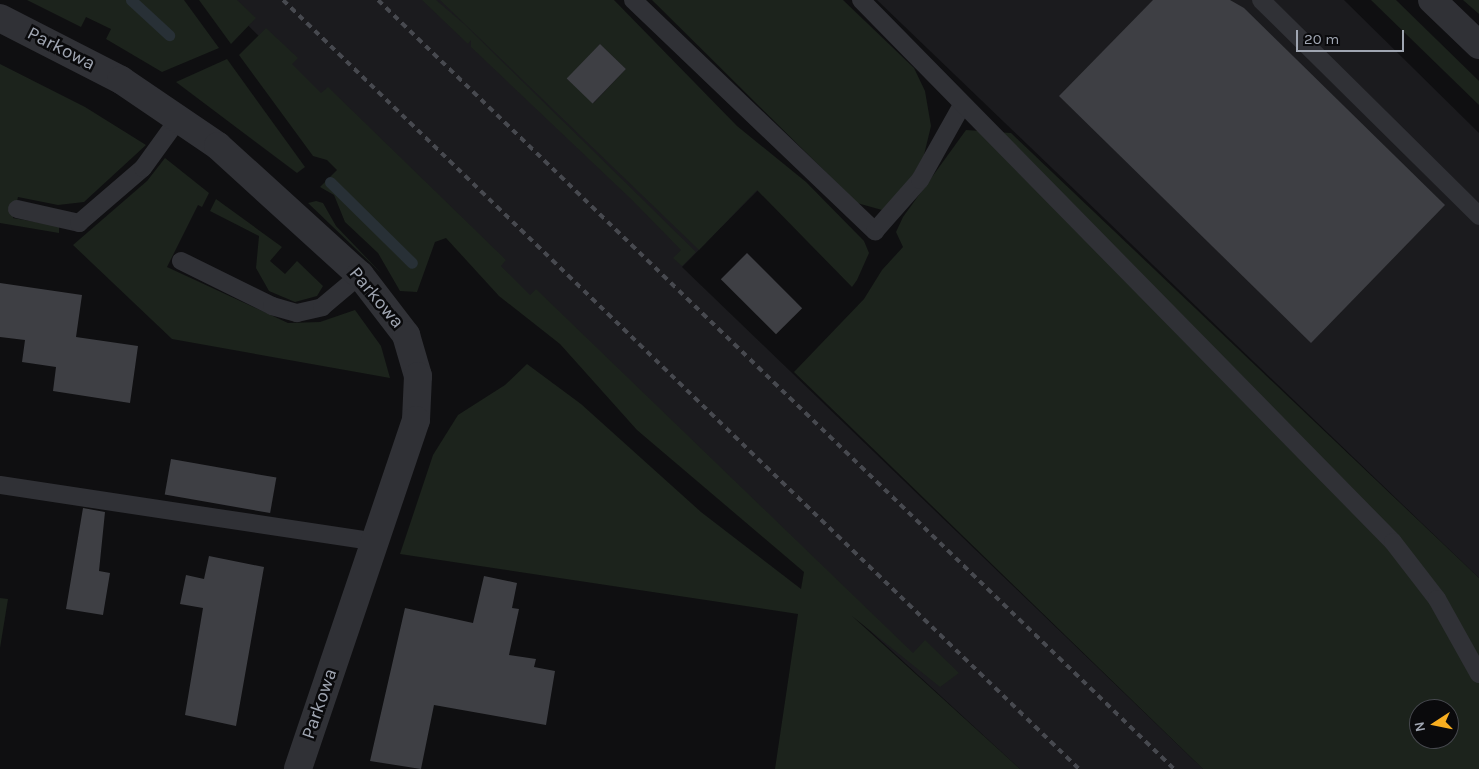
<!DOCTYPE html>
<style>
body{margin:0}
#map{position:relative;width:1479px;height:769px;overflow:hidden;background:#0f0f11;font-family:Karla,sans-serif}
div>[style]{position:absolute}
.built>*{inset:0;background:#1b1b1e}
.green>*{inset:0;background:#1c231c}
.stream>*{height:11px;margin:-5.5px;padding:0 5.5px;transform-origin:5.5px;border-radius:5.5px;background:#283036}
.building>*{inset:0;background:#3e3f44;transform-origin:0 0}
.service>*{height:18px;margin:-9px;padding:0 9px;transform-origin:9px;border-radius:9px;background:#303136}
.minor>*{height:28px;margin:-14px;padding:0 14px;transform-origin:14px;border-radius:14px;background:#303136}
.tertiary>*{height:28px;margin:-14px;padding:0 14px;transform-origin:14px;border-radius:14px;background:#303136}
.rail>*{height:4px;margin-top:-2px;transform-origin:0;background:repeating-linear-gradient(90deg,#47494f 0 6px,transparent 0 11px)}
span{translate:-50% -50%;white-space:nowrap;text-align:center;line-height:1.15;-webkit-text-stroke:5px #0a0a0c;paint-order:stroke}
.street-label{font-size:19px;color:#a0a6b2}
.north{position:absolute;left:1409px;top:699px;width:50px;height:50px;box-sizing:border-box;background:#0a0a0c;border:1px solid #46484e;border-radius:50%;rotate:259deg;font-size:14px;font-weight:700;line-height:20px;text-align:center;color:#a0a6b2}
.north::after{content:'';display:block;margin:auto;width:18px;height:22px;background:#f8ae20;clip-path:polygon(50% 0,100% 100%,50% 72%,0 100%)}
.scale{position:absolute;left:1296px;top:30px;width:108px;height:22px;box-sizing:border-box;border:2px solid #a0a6b2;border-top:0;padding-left:6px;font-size:15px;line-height:18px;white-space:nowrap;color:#a0a6b2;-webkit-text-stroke:4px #0a0a0c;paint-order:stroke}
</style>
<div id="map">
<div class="built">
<div style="clip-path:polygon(222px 0,589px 0,769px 179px,682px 267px,1203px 769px,1020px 769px,804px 570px)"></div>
<div style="clip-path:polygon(877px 0,1344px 0,1479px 133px,1479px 578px)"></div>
</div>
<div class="green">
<div style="clip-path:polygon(27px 0,184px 0,219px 48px,162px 72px,106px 39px,111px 29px,86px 17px,81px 27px)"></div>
<div style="clip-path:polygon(199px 0,237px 0,256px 18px,231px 44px)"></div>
<div style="clip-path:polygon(422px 0,436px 0,464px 24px,696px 252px,682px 266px,673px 258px,681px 250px,631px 199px,471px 47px,471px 40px,468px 44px)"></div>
<div style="clip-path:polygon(evenodd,440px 0,614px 0,737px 126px,806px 182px,864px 241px,869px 253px,857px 280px,852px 287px,757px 190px,699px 250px,440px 0,600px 44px,626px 69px,594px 103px,567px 79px,600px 44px)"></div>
<div style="clip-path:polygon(652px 0,843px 0,914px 68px,925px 91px,931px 126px,924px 155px,909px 182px,882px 210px,857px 203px)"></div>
<div style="clip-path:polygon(1371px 0,1396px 0,1479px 81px,1479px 105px)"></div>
<div style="clip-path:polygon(1463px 0,1479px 0,1479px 14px)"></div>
<div style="clip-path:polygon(266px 28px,298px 58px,292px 64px,321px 93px,328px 87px,506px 260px,501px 266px,530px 295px,536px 289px,913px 653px,925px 640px,959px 673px,940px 687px,852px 616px,1020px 769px,775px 769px,798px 614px,400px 554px,433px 455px,458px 415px,505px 385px,527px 364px,581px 404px,701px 512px,801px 589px,804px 572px,637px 430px,560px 344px,499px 296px,446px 238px,435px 242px,417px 292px,400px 291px,378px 253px,345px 222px,334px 195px,320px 187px,337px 170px,327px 160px,313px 156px,239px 55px)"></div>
<div style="clip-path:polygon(227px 59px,305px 167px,297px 173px,176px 82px)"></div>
<div style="clip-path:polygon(0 64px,85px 107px,146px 145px,84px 202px,58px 205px,18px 197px,13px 218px,59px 226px,59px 233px,0 223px)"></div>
<div style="clip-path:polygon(evenodd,966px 130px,1011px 133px,1479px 578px,1479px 769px,1203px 769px,794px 372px,864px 299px,882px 270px,903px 247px,896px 232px,903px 217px,966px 130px,1419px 709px,1449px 709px,1449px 739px,1419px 739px,1419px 709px)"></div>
<div style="clip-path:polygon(165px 158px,209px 193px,202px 207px,198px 205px,167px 267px,288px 323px,320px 322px,355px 310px,381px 346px,390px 378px,172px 339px,73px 245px,147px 181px)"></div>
<div style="clip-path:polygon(216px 199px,282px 247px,270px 261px,285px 274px,297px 261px,323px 286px,317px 296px,295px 302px,269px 291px,256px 268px,259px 236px,210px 211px)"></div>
<div style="clip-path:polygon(316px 201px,323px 203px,336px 226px,382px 274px,308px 203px)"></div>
<div style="clip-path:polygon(0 598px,8px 599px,0 648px)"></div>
</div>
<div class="stream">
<div style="left:131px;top:0;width:52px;rotate:42.6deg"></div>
<div style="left:330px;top:182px;width:115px;rotate:44.6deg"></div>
</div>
<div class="building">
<div style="clip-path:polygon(1153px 0,1230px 0,1244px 8px,1445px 205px,1311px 343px,1059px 96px)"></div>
<div style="left:600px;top:44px;width:36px;height:48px;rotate:44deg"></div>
<div style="left:747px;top:253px;width:78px;height:37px;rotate:45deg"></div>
<div style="clip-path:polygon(0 283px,82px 295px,76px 337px,138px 346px,130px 403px,53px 391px,56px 367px,22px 362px,25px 340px,0 337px)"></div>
<div style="left:171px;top:459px;width:107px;height:36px;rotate:10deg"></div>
<div style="clip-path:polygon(83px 508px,105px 512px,99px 571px,110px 573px,103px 615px,66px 609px)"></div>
<div style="clip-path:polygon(209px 556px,264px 567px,236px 726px,185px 715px,203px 608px,180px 604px,186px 575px,204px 579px)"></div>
<div style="clip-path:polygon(484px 576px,517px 583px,512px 608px,519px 609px,509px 655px,536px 659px,534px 667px,555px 671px,546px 725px,434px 705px,421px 769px,370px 761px,405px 608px,473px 623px)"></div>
</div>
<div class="service">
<div style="left:633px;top:0;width:335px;rotate:43.7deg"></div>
<div style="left:875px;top:231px;width:68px;rotate:-48.6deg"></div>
<div style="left:920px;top:180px;width:84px;rotate:-60.7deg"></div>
<div style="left:861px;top:0;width:759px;rotate:45.53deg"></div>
<div style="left:1393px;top:542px;width:72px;rotate:52.3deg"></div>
<div style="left:1437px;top:599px;width:86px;rotate:60.8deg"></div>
<div style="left:1261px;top:0;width:307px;rotate:44.7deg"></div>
<div style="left:17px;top:209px;width:64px;rotate:12.7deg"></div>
<div style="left:79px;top:223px;width:84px;rotate:-40.7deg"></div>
<div style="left:143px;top:168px;width:62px;rotate:-54.2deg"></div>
<div style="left:181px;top:261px;width:102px;rotate:26.3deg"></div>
<div style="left:272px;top:306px;width:26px;rotate:16deg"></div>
<div style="left:297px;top:313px;width:26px;rotate:-13deg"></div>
<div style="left:322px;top:307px;width:50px;rotate:-40.1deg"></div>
<div style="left:0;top:485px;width:381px;rotate:8.6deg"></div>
</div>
<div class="minor">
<div style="left:0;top:18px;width:136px;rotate:27.1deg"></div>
<div style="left:121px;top:80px;width:117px;rotate:34.2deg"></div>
<div style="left:218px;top:146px;width:192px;rotate:42.3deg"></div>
<div style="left:360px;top:275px;width:76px;rotate:52.5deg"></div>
<div style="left:406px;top:335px;width:43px;rotate:73.7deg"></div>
<div style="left:418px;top:376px;width:44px;rotate:92.6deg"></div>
<div style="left:416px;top:420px;width:368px;rotate:108.7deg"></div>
</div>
<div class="tertiary">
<div style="left:1432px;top:0;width:65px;rotate:43.8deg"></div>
</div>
<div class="rail">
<div style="left:283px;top:0;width:1107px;rotate:44.01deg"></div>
<div style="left:378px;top:0;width:1107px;rotate:44.01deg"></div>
</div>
<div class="street-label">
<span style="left:61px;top:49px;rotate:27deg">Parkowa</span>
<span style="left:376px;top:298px;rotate:50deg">Parkowa</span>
<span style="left:320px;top:704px;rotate:-71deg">Parkowa</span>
</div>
<div class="north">N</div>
<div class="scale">20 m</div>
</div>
